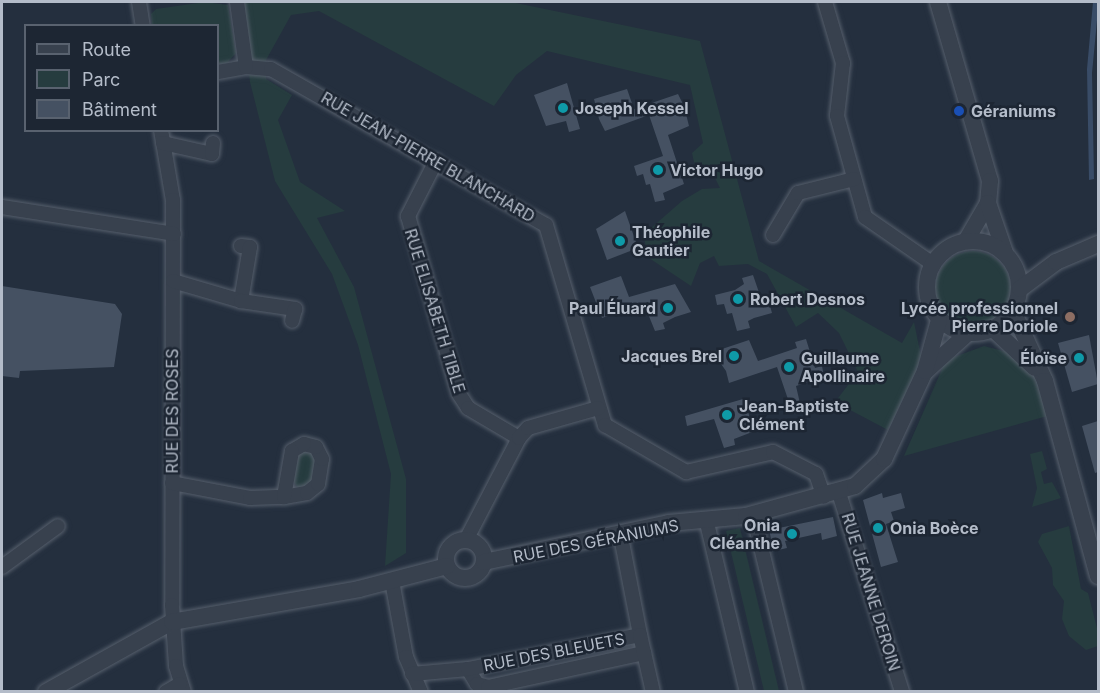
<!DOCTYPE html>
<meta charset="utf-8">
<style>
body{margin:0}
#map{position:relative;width:1100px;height:693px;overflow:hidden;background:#242f3e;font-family:Inter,sans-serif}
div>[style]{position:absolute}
.green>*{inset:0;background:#263c3f}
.round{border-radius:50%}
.water>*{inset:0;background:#394c67}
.building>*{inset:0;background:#455162}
.roads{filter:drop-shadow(0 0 2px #565f6c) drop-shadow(0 0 2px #565f6c)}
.minor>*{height:14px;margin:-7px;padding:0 7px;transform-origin:7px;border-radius:7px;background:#38414e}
.tertiary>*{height:16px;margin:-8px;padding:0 8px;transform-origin:8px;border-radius:8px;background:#38414e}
.tertiary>.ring{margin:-8px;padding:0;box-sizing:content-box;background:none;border:16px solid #38414e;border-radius:50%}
.dots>*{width:16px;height:16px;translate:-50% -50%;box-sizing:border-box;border:3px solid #1d2633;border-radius:50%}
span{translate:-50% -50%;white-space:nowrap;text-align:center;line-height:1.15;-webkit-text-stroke:5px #1d2633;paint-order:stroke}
.poi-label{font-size:16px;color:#b4bcc9;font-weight:700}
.left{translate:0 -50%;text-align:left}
.right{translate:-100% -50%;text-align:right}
.street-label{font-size:16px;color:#b4bcc9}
.frame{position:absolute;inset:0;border:3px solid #b4bcc9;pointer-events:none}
.legend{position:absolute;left:24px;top:24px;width:195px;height:108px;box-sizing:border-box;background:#1d2633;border:2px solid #59626f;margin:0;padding:8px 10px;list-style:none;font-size:18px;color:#b4bcc9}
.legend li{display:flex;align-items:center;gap:12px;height:30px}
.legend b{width:30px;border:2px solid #59626f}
</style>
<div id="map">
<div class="green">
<div style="clip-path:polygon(205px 2px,228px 5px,236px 53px,227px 63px,218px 64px,218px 26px,152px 25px,151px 14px,156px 9px)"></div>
<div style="clip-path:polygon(241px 2px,511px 2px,700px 41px,759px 261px,902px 343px,914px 322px,922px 361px,888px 430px,835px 402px,858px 372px,839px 333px,818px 313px,796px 327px,767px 274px,748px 264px,719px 266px,714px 256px,700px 263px,691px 286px,649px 258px,643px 235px,682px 201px,702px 189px,720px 188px,711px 170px,697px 176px,692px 153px,703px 143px,690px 85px,547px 51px,516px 75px,494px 106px,319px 11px,291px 15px,266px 60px,266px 79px,292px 95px,278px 120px,300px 182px,345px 211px,317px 218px,354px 287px,406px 479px,406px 553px,385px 566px,391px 474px,358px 345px,332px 274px,275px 181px,250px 82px)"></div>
<div class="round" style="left:935px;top:251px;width:76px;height:76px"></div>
<div style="clip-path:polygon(984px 346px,1015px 354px,1042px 382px,1051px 415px,904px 456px,946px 360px)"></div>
<div style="clip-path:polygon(311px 449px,317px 460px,313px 482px,298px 488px,291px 478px,294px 453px)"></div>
<div style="clip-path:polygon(1042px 451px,1047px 469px,1041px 472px,1044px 484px,1052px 482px,1061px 498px,1032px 507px,1037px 488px,1030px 454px)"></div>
<div style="clip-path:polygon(1069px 526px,1081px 589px,1088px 593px,1098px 632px,1098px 646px,1086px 650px,1069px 636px,1062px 619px,1064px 601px,1053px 585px,1052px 568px,1038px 542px,1042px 534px)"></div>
<div style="clip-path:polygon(740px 528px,757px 599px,779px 691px,764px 691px,726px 531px)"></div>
</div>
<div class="water">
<div style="clip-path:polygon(1093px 2px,1098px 2px,1098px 10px,1092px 73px,1094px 179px,1089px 180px,1087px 69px)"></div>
</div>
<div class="building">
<div style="clip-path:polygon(567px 83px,580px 129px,569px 132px,566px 121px,546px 126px,534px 95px)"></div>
<div style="clip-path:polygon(627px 89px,634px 109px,678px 94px,684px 106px,689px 126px,668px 135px,684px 184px,663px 193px,665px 200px,655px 202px,650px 184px,646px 185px,643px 174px,637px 176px,634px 166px,663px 156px,649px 115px,605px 131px,599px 119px,594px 99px)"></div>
<div style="clip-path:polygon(625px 211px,638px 248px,607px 260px,596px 229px)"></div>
<div style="clip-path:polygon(753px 275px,763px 304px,769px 302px,772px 313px,754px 318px,748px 321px,750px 328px,737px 331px,732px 313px,727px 314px,724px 304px,717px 305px,715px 295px,735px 290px,744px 284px,742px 278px)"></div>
<div style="clip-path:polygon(621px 276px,629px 297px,675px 284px,691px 312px,675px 317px,663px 323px,665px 329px,655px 331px,644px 304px,602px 318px,590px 287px)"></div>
<div style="clip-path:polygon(2px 286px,115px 304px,122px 314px,114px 367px,20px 371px,19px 378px,2px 376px)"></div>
<div style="clip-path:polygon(1089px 335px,1098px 384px,1072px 392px,1058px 343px)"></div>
<div style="clip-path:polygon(806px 339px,815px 368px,822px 366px,824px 377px,796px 386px,802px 412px,793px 414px,777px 367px,729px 383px,726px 371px,719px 361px,713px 363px,710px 353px,749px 340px,758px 361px,797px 348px,795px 342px)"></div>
<div style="clip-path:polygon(743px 399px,751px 420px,758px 419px,760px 429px,734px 439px,735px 445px,724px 448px,714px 419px,687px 426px,685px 416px)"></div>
<div style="clip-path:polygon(1098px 421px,1098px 472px,1095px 473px,1082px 426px)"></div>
<div style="clip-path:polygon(882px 493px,883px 498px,901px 493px,905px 508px,891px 512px,894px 521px,886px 524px,898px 562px,881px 567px,863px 500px)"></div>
<div style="clip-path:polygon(833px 517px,837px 536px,822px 540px,821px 533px,785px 541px,787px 548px,774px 551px,769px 530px)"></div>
</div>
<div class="roads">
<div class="minor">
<div style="left:139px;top:2px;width:24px;rotate:81deg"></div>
<div style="left:825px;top:2px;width:64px;rotate:73.6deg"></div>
<div style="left:843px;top:63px;width:53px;rotate:96.5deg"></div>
<div style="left:837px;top:116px;width:105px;rotate:74.5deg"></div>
<div style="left:865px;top:217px;width:83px;rotate:34.7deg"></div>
<div style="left:246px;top:67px;width:25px;rotate:5deg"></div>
<div style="left:271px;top:69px;width:316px;rotate:29.6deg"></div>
<div style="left:546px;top:225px;width:209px;rotate:73.6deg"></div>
<div style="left:605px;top:425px;width:94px;rotate:30.1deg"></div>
<div style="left:686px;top:472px;width:89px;rotate:-12.9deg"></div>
<div style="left:773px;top:452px;width:48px;rotate:27.1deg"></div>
<div style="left:816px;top:474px;width:24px;rotate:71deg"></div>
<div style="left:218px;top:72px;width:28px;rotate:-10deg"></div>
<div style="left:246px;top:67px;width:66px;rotate:-97.9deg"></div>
<div style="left:161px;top:130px;width:71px;rotate:80.3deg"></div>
<div style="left:173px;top:200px;width:405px;rotate:90.1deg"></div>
<div style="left:172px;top:605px;width:61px;rotate:86.2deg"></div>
<div style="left:176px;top:666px;width:27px;rotate:73deg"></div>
<div style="left:163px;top:143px;width:50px;rotate:12.7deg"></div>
<div style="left:212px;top:154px;width:11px;rotate:-85deg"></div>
<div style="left:436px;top:161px;width:62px;rotate:117deg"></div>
<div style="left:408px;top:216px;width:185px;rotate:74deg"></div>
<div style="left:459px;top:394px;width:17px;rotate:57deg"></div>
<div style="left:468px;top:408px;width:59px;rotate:30.5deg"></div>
<div style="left:2px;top:207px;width:174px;rotate:8.9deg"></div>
<div style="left:773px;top:235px;width:49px;rotate:-59.2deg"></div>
<div style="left:798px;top:193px;width:58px;rotate:-14deg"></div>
<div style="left:241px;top:246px;width:9px;rotate:6deg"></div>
<div style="left:250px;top:247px;width:55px;rotate:99.5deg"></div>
<div style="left:173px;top:281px;width:71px;rotate:16.4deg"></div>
<div style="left:241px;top:301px;width:55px;rotate:8.4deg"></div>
<div style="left:295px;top:309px;width:12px;rotate:104deg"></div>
<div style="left:172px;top:483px;width:79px;rotate:10.9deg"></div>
<div style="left:250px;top:498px;width:34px;rotate:-2deg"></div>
<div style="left:284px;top:497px;width:23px;rotate:-10deg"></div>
<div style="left:307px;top:493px;width:14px;rotate:-39deg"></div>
<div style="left:318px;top:484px;width:25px;rotate:-81deg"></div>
<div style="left:322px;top:459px;width:13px;rotate:-117deg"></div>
<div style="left:316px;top:447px;width:12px;rotate:-166deg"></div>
<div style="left:304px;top:444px;width:14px;rotate:150deg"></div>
<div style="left:292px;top:451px;width:47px;rotate:99.9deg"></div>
<div style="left:839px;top:493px;width:209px;rotate:72.4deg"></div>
<div style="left:753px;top:514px;width:183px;rotate:76.4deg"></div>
<div style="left:707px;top:523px;width:174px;rotate:76.7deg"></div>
<div style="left:621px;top:537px;width:100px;rotate:79deg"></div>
<div style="left:466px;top:540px;width:115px;rotate:-62.5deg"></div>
<div style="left:519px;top:438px;width:13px;rotate:-48deg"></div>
<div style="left:528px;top:428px;width:73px;rotate:-15.9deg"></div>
<div style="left:2px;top:567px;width:69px;rotate:-36.2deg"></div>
<div style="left:392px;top:581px;width:77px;rotate:79.6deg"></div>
<div style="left:406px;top:657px;width:38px;rotate:67deg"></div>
<div style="left:468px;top:669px;width:17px;rotate:59deg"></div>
<div style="left:477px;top:684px;width:11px;rotate:15deg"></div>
<div style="left:488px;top:687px;width:160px;rotate:-12.3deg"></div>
<div style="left:412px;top:674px;width:56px;rotate:-5.1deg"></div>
<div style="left:468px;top:669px;width:175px;rotate:-11.2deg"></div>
<div style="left:640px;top:635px;width:58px;rotate:77.2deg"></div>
<div style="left:166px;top:692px;width:16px;rotate:-30deg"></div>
</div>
<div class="tertiary">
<div style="left:938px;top:2px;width:186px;rotate:73.8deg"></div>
<div style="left:990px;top:181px;width:22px;rotate:95deg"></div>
<div style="left:988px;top:203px;width:44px;rotate:120.1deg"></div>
<div style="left:988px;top:203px;width:53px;rotate:71.2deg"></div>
<div class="ring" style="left:927px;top:241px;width:76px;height:76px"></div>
<div style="left:1020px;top:289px;width:45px;rotate:-36.9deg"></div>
<div style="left:1056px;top:262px;width:46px;rotate:-23.2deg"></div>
<div style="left:1013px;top:311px;width:77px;rotate:65.4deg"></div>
<div style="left:1045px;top:381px;width:202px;rotate:74.8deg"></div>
<div style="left:993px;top:329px;width:57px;rotate:42.9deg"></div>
<div style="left:926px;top:371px;width:55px;rotate:-42.1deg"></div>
<div class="ring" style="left:446px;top:540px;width:22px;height:22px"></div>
<div style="left:484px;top:562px;width:189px;rotate:-11.9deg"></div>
<div style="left:669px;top:523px;width:77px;rotate:-5.2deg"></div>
<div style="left:746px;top:516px;width:113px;rotate:-15.4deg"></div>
<div style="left:855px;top:486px;width:40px;rotate:-43deg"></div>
<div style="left:884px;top:459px;width:97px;rotate:-65deg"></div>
<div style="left:925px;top:371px;width:53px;rotate:-74.6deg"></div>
<div style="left:46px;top:692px;width:144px;rotate:-29.1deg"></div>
<div style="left:172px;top:622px;width:190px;rotate:-10deg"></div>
<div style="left:359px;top:589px;width:91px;rotate:-14.6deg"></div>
</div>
</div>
<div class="dots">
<div style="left:563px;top:108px;background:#0f9aa8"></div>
<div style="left:959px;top:111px;background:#1a4fb4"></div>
<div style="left:658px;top:170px;background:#0f9aa8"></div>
<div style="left:620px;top:241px;background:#0f9aa8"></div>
<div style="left:738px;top:299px;background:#0f9aa8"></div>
<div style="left:668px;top:308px;background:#0f9aa8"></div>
<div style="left:1070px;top:317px;background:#8d6e63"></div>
<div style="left:734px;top:356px;background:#0f9aa8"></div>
<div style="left:1079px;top:358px;background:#0f9aa8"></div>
<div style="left:789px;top:367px;background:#0f9aa8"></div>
<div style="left:727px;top:415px;background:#0f9aa8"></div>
<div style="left:878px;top:528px;background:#0f9aa8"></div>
<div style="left:792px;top:534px;background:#0f9aa8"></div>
</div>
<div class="poi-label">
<span class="left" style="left:575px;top:108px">Joseph Kessel</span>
<span class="left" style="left:971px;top:111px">Géraniums</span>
<span class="left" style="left:670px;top:170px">Victor Hugo</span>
<span class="left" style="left:632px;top:241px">Théophile<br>Gautier</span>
<span class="left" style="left:750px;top:299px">Robert Desnos</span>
<span class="right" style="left:656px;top:308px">Paul Éluard</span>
<span class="right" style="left:1058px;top:317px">Lycée professionnel<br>Pierre Doriole</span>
<span class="right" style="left:722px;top:356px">Jacques Brel</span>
<span class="left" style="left:801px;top:367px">Guillaume<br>Apollinaire</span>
<span class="right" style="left:1067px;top:358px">Éloïse</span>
<span class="left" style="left:739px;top:415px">Jean-Baptiste<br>Clément</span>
<span class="right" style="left:780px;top:534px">Onia<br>Cléanthe</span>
<span class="left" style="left:890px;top:528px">Onia Boèce</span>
</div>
<div class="street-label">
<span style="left:428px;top:157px;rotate:30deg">RUE JEAN-PIERRE BLANCHARD</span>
<span style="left:435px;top:311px;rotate:73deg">RUE ELISABETH TIBLE</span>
<span style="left:172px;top:411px;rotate:-90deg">RUE DES ROSES</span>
<span style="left:596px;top:541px;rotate:-11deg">RUE DES GÉRANIUMS</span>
<span style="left:871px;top:592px;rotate:73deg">RUE JEANNE DEROIN</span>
<span style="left:554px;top:652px;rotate:-11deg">RUE DES BLEUETS</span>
</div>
<div class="frame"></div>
<ul class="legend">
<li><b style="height:8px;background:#38414e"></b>Route</li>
<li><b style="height:16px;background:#263c3f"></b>Parc</li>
<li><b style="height:16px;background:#455162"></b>Bâtiment</li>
</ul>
</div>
